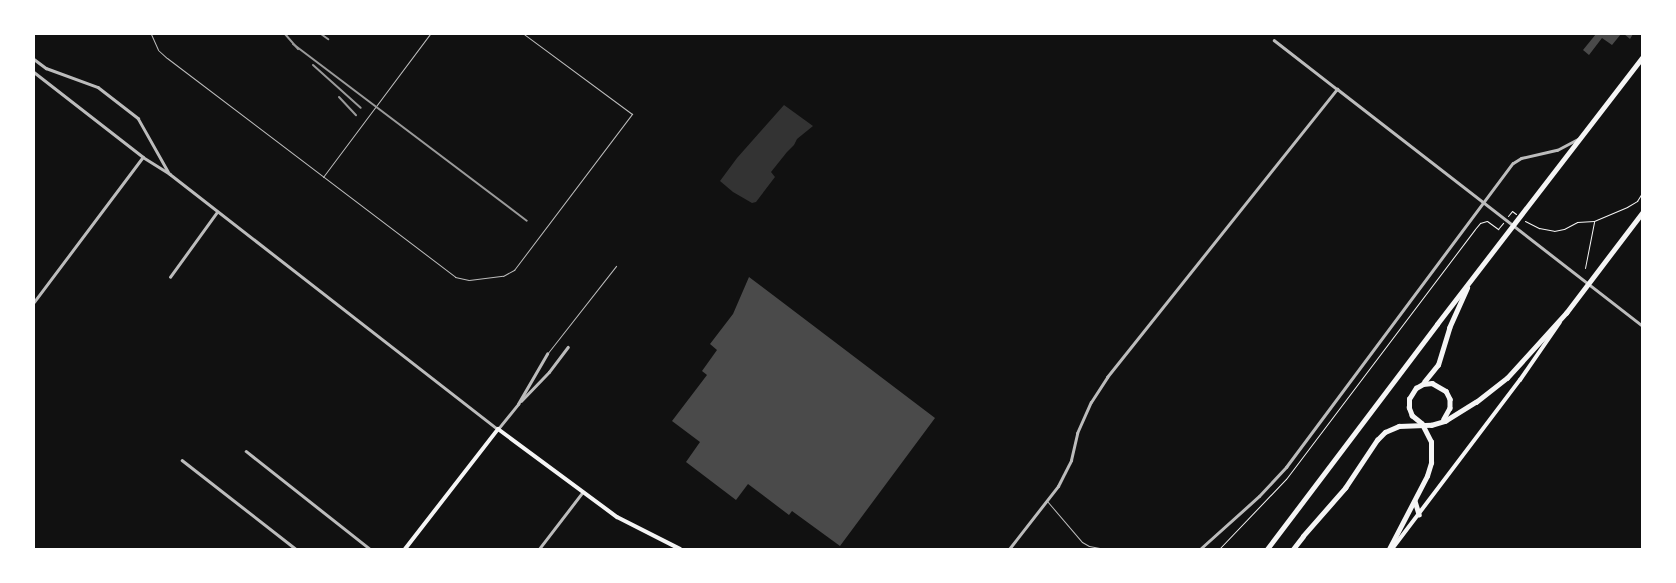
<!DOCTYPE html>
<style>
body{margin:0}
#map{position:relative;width:1676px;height:583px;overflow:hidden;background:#111;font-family:"Archivo Narrow",sans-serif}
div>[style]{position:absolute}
.water>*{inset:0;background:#333}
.building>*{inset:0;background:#4a4a4a}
.path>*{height:1px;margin:-0.5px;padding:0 0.5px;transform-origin:0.5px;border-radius:0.5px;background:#f5f5f5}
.service>*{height:1px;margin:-0.5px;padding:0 0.5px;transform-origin:0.5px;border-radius:0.5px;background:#bcbcbc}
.minor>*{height:2.5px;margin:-1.25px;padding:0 1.25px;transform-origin:1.25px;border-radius:1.25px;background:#bcbcbc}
.tertiary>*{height:3px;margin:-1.5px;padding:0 1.5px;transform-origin:1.5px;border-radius:1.5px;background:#bcbcbc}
.secondary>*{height:4px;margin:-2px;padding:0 2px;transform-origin:2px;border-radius:2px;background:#f5f5f5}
.trunk>*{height:4.5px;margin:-2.25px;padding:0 2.25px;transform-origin:2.25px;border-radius:2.25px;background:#f5f5f5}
.motorway>*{height:5px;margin:-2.5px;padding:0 2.5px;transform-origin:2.5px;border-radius:2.5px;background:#f5f5f5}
.rail>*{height:2px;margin:-1px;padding:0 1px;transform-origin:1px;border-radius:1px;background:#9a9a9a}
span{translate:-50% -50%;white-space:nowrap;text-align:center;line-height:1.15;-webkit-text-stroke:5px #fff;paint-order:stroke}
.frame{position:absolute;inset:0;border:35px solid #fff;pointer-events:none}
</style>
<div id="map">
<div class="water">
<div style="clip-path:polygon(784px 105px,813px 126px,797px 139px,794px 145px,787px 152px,771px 172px,775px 177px,756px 202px,752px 203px,733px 192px,720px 181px,737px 158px)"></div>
</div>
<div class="building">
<div style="clip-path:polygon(1596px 34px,1621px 34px,1612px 45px,1602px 38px,1589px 55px,1583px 50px)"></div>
<div style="clip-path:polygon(1624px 34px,1633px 34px,1630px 39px)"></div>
<div style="clip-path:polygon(749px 277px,935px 418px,840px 546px,792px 511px,789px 515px,748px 484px,736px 500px,686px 462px,700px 442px,672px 421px,707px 375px,702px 371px,717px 350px,710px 344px,733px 314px)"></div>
</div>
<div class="path">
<div style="left:1508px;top:216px;width:6px;rotate:-51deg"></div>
<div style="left:1512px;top:211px;width:5px;rotate:37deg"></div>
<div style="left:1525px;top:221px;width:16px;rotate:27deg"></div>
<div style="left:1539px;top:228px;width:15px;rotate:11deg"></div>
<div style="left:1554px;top:231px;width:10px;rotate:-11deg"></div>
<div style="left:1564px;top:229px;width:15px;rotate:-28deg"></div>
<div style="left:1577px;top:222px;width:17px;rotate:-3deg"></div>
<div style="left:1594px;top:221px;width:36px;rotate:-23deg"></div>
<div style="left:1627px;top:207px;width:12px;rotate:-31deg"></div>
<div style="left:1637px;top:201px;width:9px;rotate:-58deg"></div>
<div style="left:1585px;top:268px;width:47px;rotate:-78.9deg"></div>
<div style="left:1219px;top:549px;width:97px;rotate:-46.3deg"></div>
<div style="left:1286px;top:479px;width:313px;rotate:-52.9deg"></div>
<div style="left:1475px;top:229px;width:8px;rotate:-50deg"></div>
<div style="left:1480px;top:223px;width:7px;rotate:-16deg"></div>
<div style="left:1487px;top:221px;width:14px;rotate:36deg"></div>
<div style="left:1498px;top:229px;width:8px;rotate:-50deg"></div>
</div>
<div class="service">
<div style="left:151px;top:34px;width:17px;rotate:66deg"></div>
<div style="left:158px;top:50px;width:12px;rotate:42deg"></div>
<div style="left:167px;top:58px;width:362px;rotate:37.2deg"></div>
<div style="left:455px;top:277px;width:14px;rotate:12deg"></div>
<div style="left:469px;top:280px;width:34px;rotate:-7deg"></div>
<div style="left:503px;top:276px;width:13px;rotate:-29deg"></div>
<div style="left:514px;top:270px;width:196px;rotate:-52.9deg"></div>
<div style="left:632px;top:114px;width:134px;rotate:-143.5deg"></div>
<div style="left:323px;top:177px;width:179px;rotate:-53.2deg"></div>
<div style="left:547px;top:354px;width:112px;rotate:-51.9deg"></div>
<div style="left:1047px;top:501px;width:54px;rotate:49.5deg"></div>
<div style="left:1082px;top:542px;width:8px;rotate:30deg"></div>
<div style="left:1089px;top:546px;width:16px;rotate:11deg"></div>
</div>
<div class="minor">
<div style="left:1274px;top:40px;width:80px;rotate:37.9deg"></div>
<div style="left:34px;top:59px;width:15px;rotate:37deg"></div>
<div style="left:46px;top:68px;width:55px;rotate:20.1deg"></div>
<div style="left:98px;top:87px;width:51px;rotate:37.8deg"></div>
<div style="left:138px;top:118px;width:63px;rotate:60.6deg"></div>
<div style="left:34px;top:72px;width:138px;rotate:37.9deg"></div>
<div style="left:143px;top:157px;width:32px;rotate:32deg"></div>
<div style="left:170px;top:174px;width:415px;rotate:37.9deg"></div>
<div style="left:498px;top:429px;width:32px;rotate:-51deg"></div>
<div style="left:518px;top:404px;width:58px;rotate:-59.9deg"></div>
<div style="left:170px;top:277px;width:80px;rotate:-54.1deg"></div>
<div style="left:34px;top:302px;width:181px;rotate:-53.1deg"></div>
<div style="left:521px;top:401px;width:40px;rotate:-46deg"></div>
<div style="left:549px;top:372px;width:31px;rotate:-53deg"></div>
<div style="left:246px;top:451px;width:158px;rotate:38.3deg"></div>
<div style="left:182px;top:460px;width:145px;rotate:38deg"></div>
<div style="left:539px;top:549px;width:71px;rotate:-52.5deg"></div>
</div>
<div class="tertiary">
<div style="left:1009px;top:549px;width:80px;rotate:-52.1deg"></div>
<div style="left:1058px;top:486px;width:29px;rotate:-63deg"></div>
<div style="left:1071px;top:460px;width:28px;rotate:-77deg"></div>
<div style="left:1077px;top:433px;width:34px;rotate:-66deg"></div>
<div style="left:1091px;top:402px;width:30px;rotate:-57deg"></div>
<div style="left:1107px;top:377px;width:369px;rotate:-51.4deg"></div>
<div style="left:1337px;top:89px;width:386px;rotate:37.8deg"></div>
<div style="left:1200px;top:549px;width:79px;rotate:-41.9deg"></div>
<div style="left:1259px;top:496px;width:40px;rotate:-47deg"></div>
<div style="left:1286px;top:467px;width:379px;rotate:-53.3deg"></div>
<div style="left:1513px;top:163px;width:9px;rotate:-32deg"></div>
<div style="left:1521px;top:158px;width:37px;rotate:-13deg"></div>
<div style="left:1557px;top:150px;width:24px;rotate:-28deg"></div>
</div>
<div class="secondary">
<div style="left:405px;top:549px;width:152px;rotate:-52.2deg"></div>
<div style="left:498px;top:429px;width:148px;rotate:36.5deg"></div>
<div style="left:617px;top:517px;width:71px;rotate:26.9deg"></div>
<div style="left:1392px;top:549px;width:212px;rotate:-52.9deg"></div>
<div style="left:1520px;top:380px;width:70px;rotate:-55.4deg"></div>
</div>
<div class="trunk">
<div style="left:1437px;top:324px;width:336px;rotate:-52.4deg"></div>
<div style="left:1424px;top:382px;width:22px;rotate:-51deg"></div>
<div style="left:1438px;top:365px;width:39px;rotate:-73deg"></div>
<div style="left:1449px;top:328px;width:44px;rotate:-65.8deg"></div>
<div style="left:1415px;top:501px;width:14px;rotate:73deg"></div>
<div style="left:1303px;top:536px;width:64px;rotate:-48.8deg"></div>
<div style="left:1345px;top:488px;width:58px;rotate:-56.3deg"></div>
<div style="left:1377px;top:440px;width:11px;rotate:-45deg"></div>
<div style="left:1385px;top:432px;width:15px;rotate:-23deg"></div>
<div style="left:1399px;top:426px;width:32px;rotate:-2deg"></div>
<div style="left:1431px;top:425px;width:15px;rotate:-16deg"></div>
<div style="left:1445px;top:421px;width:36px;rotate:-32deg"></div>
<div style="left:1476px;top:402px;width:39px;rotate:-38deg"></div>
<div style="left:1507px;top:378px;width:88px;rotate:-47.8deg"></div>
<div style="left:1566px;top:313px;width:126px;rotate:-52.8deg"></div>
<div style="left:1389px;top:549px;width:82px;rotate:-62.5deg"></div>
<div style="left:1427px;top:476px;width:14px;rotate:-73deg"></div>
<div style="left:1431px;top:463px;width:21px;rotate:-90deg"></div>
<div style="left:1431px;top:442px;width:20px;rotate:-117deg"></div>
<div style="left:1422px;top:424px;width:13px;rotate:-141deg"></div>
<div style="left:1412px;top:416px;width:9px;rotate:-111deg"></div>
<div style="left:1409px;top:408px;width:9px;rotate:-90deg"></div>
<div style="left:1409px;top:399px;width:13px;rotate:-58deg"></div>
<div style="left:1416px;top:388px;width:8px;rotate:-30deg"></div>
<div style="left:1423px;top:384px;width:9px;rotate:-6deg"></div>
<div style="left:1432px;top:383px;width:16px;rotate:30deg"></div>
<div style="left:1446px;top:391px;width:9px;rotate:63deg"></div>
<div style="left:1450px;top:399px;width:9px;rotate:90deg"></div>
<div style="left:1450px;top:408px;width:13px;rotate:119deg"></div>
</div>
<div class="motorway">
<div style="left:1267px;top:549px;width:282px;rotate:-52.9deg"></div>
<div style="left:1293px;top:549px;width:16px;rotate:-52deg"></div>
</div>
<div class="rail">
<div style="left:285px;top:34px;width:20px;rotate:49deg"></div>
<div style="left:321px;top:34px;width:9px;rotate:36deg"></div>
<div style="left:293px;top:44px;width:293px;rotate:37.1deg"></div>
<div style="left:313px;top:65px;width:64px;rotate:41.9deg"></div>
<div style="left:339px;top:97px;width:25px;rotate:47deg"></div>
</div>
<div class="frame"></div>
</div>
